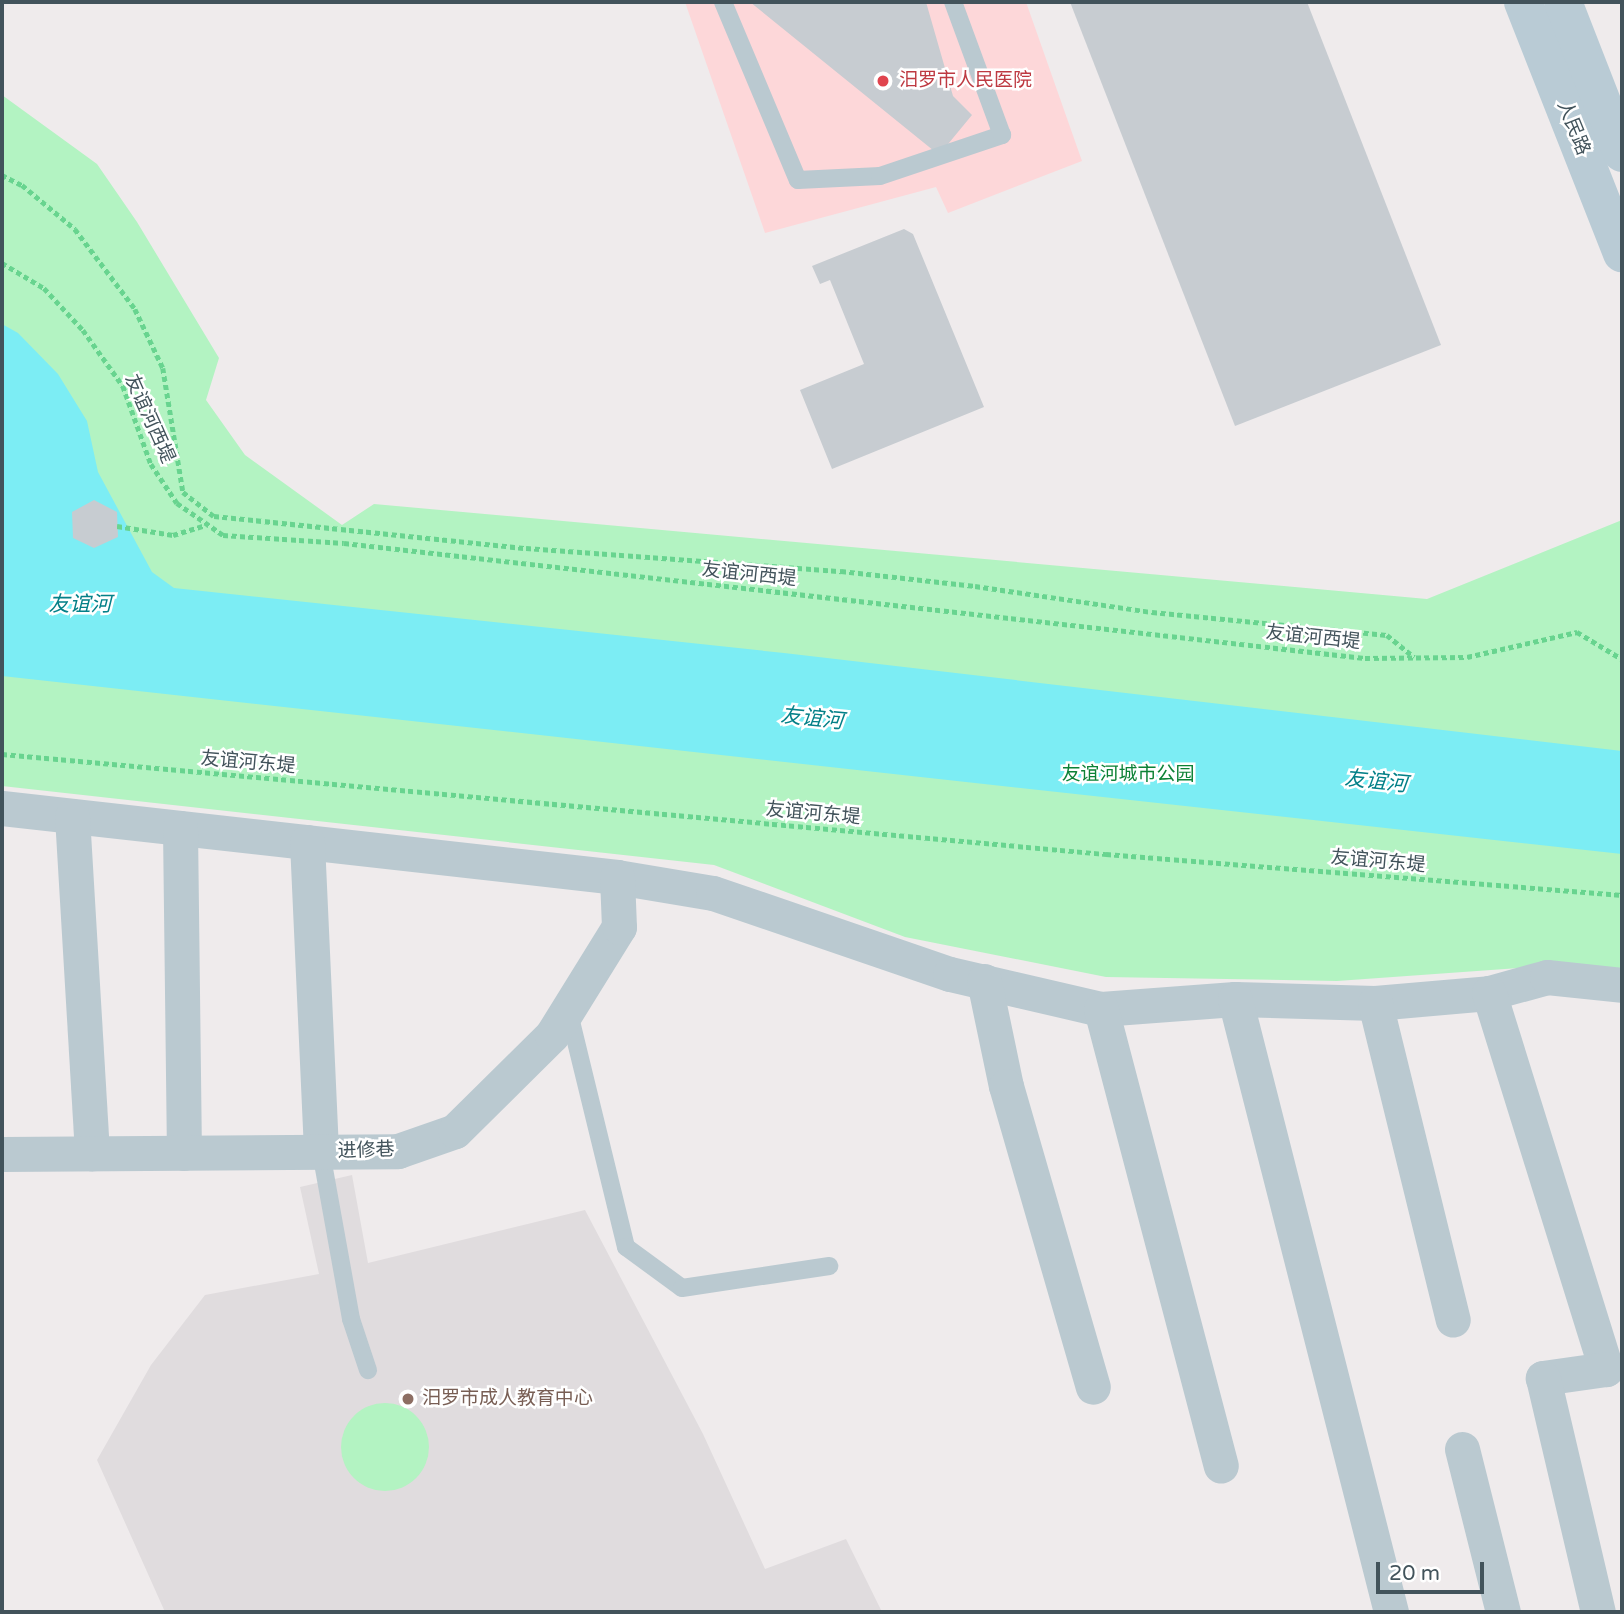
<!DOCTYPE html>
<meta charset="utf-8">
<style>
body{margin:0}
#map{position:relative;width:1624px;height:1614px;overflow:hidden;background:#efebec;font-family:"Varela Round","Noto Sans SC",sans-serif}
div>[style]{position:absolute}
.education>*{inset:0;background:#e0dcde}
.medical>*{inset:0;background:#fdd7d9}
.green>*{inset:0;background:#b3f3c2}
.round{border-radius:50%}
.water>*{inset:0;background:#7cedf4}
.building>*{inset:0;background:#c7ccd1}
.path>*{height:4.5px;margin-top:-2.25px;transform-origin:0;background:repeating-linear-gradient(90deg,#68d48f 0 5px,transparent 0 8.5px)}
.lane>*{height:18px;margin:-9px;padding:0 9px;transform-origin:9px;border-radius:9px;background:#bac9d0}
.street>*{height:35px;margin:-17.5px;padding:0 17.5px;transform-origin:17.5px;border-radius:17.5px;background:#bac9d0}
.secondary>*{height:38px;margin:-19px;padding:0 19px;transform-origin:19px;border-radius:19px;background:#b9cbd5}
.dots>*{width:19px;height:19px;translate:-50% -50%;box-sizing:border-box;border:4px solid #fff;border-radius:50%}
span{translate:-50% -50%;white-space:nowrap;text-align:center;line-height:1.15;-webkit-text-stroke:5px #fff;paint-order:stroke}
.health-label{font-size:19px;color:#be3a42}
.left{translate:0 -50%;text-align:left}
.street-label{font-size:19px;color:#42535b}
.park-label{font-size:19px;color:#0d8236}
.education-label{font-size:19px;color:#785e54}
.water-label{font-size:21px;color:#048088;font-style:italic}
.frame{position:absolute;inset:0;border:4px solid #42535b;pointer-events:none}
.scale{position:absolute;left:1376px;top:1562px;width:108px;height:32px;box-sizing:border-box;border:4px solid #42535b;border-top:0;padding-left:9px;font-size:21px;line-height:24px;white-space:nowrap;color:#42535b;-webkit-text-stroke:5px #fff;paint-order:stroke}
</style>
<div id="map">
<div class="education">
<div style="clip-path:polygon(352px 1175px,368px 1263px,585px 1210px,703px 1434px,765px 1569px,846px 1539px,882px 1612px,165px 1612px,97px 1460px,151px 1365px,205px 1295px,319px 1274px,300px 1187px)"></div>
</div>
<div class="medical">
<div style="clip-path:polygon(685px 2px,1026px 2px,1082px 161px,948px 213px,936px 187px,765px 233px)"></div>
</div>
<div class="green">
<div style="clip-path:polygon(2px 95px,97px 164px,137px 222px,219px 358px,206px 400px,245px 455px,342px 525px,374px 504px,1427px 599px,1622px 520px,1622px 974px,1548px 966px,1337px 981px,1106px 977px,905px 937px,714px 865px,2px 786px)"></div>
<div class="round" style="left:341px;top:1403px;width:88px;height:88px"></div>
</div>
<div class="water">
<div style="clip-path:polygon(2px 324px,18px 333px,58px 374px,87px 421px,98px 472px,152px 572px,174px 588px,784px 653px,1622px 751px,1622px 854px,2px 676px)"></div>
</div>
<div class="building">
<div style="clip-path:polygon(750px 2px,926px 2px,953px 96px,972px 115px,939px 155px)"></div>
<div style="clip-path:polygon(1070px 2px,1307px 2px,1441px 345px,1235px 426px)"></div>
<div style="clip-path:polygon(904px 229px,913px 234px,984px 407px,832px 469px,800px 390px,864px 364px,830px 280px,820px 284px,812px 266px)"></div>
<div style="clip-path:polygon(94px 500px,117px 512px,118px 537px,94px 548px,73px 538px,72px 512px)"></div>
</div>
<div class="path">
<div style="left:2px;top:175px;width:22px;rotate:27deg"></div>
<div style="left:22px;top:185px;width:69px;rotate:39.7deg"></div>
<div style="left:75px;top:229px;width:100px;rotate:53.1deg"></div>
<div style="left:135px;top:309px;width:65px;rotate:64.6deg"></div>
<div style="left:163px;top:368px;width:126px;rotate:80.8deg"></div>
<div style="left:183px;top:492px;width:39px;rotate:38deg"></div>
<div style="left:214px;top:516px;width:314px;rotate:5.9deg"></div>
<div style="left:526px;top:548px;width:316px;rotate:4.2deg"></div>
<div style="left:841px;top:571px;width:135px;rotate:6.4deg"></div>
<div style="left:975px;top:586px;width:179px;rotate:8.4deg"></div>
<div style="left:1152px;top:612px;width:236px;rotate:5.6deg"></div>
<div style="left:1387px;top:635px;width:35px;rotate:39deg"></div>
<div style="left:2px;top:263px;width:49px;rotate:30.8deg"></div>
<div style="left:44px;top:288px;width:57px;rotate:47.1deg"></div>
<div style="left:83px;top:330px;width:69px;rotate:54.5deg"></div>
<div style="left:123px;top:386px;width:83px;rotate:70.3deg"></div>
<div style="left:151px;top:464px;width:47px;rotate:56.3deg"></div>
<div style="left:177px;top:503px;width:56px;rotate:34.8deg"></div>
<div style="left:223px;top:535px;width:121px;rotate:3.8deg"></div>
<div style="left:344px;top:543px;width:1027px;rotate:6.43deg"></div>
<div style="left:1365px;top:658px;width:102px;rotate:-0.6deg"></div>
<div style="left:1467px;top:657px;width:113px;rotate:-12.8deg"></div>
<div style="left:1577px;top:632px;width:52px;rotate:31deg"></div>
<div style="left:117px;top:526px;width:57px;rotate:9.1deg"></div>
<div style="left:173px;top:535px;width:34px;rotate:-17deg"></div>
<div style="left:2px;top:754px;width:1109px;rotate:5.18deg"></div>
<div style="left:1106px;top:854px;width:518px;rotate:4.54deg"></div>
</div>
<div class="lane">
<div style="left:723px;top:2px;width:193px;rotate:67.2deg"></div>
<div style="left:798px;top:180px;width:82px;rotate:-2.8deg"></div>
<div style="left:880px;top:176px;width:129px;rotate:-18.6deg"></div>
<div style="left:1002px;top:135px;width:142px;rotate:-110.2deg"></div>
<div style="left:568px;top:1009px;width:245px;rotate:76.3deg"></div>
<div style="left:626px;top:1247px;width:69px;rotate:36.2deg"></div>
<div style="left:682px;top:1288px;width:149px;rotate:-8.5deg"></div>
<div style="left:321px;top:1152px;width:170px;rotate:79.8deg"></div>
<div style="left:351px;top:1319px;width:54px;rotate:71.6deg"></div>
</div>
<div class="street">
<div style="left:2px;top:808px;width:619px;rotate:6.4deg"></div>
<div style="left:617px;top:877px;width:97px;rotate:9.5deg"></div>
<div style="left:713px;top:893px;width:250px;rotate:18.9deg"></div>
<div style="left:950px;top:974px;width:155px;rotate:13.1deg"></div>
<div style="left:1101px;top:1009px;width:134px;rotate:-4.3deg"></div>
<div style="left:1235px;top:999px;width:140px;rotate:1.6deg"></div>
<div style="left:1375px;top:1003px;width:114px;rotate:-5deg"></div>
<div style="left:1489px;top:993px;width:60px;rotate:-15.4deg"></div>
<div style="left:1547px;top:977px;width:75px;rotate:6.1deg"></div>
<div style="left:72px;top:816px;width:338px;rotate:86.6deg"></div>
<div style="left:180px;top:828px;width:325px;rotate:89.3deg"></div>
<div style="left:307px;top:842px;width:310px;rotate:87.4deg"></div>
<div style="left:984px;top:981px;width:107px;rotate:78.2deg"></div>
<div style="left:1006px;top:1086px;width:313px;rotate:73.9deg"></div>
<div style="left:1489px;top:993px;width:394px;rotate:72.7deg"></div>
<div style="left:1606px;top:1369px;width:64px;rotate:171.9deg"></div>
<div style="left:1543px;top:1378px;width:240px;rotate:76.8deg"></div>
<div style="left:1235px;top:999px;width:633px;rotate:75.72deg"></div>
<div style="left:1375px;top:1003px;width:326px;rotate:76.2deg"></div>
<div style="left:1101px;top:1009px;width:472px;rotate:75.3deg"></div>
<div style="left:2px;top:1154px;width:396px;rotate:-0.4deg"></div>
<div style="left:398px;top:1151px;width:60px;rotate:-19.3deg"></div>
<div style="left:455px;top:1131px;width:136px;rotate:-44.7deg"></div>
<div style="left:552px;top:1035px;width:127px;rotate:-58.2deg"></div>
<div style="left:619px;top:927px;width:50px;rotate:-92.3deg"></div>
<div style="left:1462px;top:1449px;width:168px;rotate:75.9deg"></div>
</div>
<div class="secondary">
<div style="left:1523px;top:2px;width:270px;rotate:68.5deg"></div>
<div style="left:1563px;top:2px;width:162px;rotate:68.7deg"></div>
</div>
<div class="dots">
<div style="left:883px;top:81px;background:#e0444e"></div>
<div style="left:408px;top:1399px;background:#8d6e63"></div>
</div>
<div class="health-label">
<span class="left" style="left:899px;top:81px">汨罗市人民医院</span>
</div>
<div class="street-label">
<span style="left:1573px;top:128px;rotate:68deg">人民路</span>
<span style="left:149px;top:419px;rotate:66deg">友谊河西堤</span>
<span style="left:749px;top:575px;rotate:6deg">友谊河西堤</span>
<span style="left:1313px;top:638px;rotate:6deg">友谊河西堤</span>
<span style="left:248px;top:763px;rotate:5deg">友谊河东堤</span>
<span style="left:813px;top:814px;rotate:5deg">友谊河东堤</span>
<span style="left:1378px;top:862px;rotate:5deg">友谊河东堤</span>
<span style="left:366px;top:1151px;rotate:-2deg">进修巷</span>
</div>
<div class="park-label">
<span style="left:1128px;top:775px">友谊河城市公园</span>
</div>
<div class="education-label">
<span class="left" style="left:422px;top:1399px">汨罗市成人教育中心</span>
</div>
<div class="water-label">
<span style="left:80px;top:605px">友谊河</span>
<span style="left:812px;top:719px;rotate:6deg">友谊河</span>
<span style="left:1376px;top:782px;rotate:6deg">友谊河</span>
</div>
<div class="frame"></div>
<div class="scale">20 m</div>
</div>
